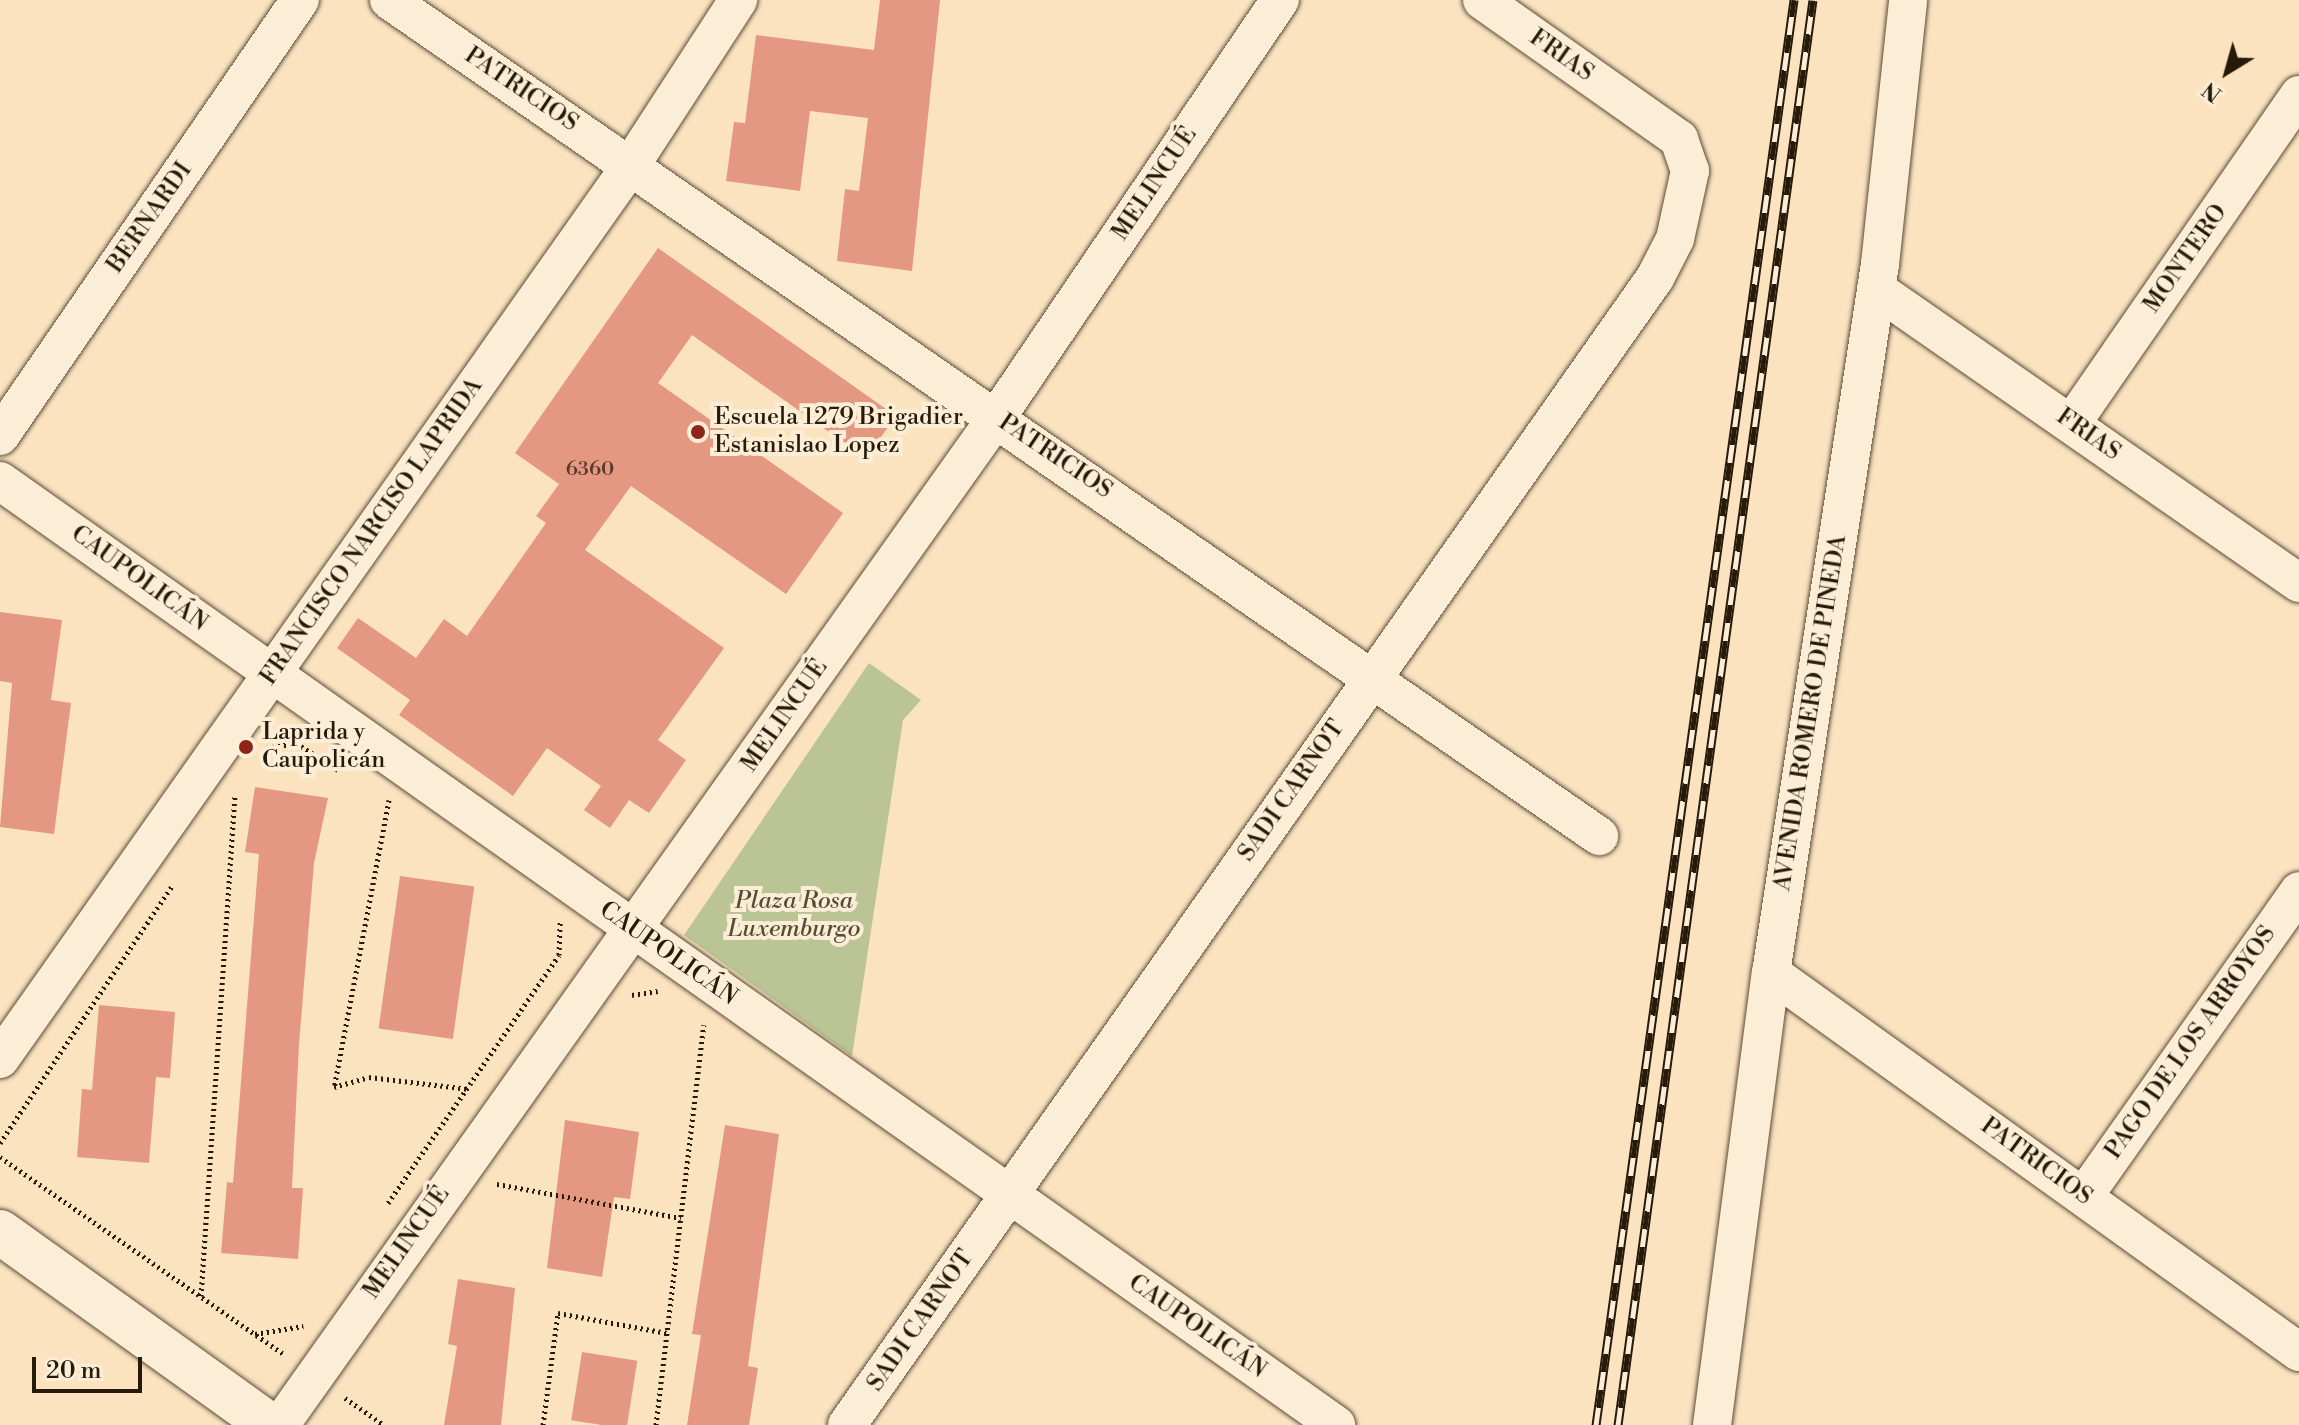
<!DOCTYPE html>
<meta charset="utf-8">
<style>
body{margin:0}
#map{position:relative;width:2299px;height:1425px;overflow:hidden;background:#fbe3c0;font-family:"Libre Bodoni",serif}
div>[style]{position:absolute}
.green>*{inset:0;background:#bbc495}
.building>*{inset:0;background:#e49882;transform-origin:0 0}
.path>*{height:5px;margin-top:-2.5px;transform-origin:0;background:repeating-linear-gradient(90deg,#261a0b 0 2px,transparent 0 6px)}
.roads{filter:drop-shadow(0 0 2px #5b4c38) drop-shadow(0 0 2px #5b4c38)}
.minor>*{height:38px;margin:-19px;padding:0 19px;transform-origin:19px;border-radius:19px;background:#fcedd6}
.secondary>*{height:44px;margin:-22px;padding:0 22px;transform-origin:22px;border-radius:22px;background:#fcedd6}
.rail>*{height:9px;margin-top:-4.5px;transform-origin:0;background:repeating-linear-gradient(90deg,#fcedd6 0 18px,#261a0b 0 36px);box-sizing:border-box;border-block:2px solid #261a0b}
.dots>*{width:22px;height:22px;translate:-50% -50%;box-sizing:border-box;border:4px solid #fcedd6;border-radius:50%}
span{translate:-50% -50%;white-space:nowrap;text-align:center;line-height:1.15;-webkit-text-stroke:8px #fcedd6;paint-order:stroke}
.number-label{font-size:20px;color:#563a29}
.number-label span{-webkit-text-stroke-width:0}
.street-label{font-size:24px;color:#261a0b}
.poi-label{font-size:24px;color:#261a0b}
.left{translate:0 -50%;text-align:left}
.park-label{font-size:24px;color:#534d34;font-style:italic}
.north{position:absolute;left:2187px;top:32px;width:80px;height:80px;-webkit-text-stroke:6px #fcedd6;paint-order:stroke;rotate:217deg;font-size:22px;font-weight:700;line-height:32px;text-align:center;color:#261a0b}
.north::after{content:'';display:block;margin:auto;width:28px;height:36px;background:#261a0b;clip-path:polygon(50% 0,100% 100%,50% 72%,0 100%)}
.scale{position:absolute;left:32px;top:1357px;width:110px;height:36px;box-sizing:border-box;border:4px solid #261a0b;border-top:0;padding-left:10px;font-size:24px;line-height:28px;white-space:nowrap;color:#261a0b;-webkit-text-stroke:6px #fcedd6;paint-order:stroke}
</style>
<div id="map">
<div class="green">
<div style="clip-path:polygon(869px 663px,921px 700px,903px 720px,852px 1056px,684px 935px)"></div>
</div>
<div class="building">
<div style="clip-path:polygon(880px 0,940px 0,912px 271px,837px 261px,845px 189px,859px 191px,868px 118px,810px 111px,800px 191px,726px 181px,734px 122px,745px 123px,756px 35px,874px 50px)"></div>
<div style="clip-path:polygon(658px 248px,896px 416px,866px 458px,692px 335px,658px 383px,843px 513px,786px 594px,631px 486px,585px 550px,724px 648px,658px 740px,686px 760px,649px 813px,629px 800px,610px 828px,584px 810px,601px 786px,547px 748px,513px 796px,399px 715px,410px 700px,337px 648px,358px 618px,416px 658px,444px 619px,467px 636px,546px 523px,536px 516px,559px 484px,515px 453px)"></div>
<div style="clip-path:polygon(0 612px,62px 620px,51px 700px,71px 703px,54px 834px,0 827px,12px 683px,0 681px)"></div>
<div style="clip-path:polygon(255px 787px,328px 798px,314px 863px,299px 1044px,292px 1188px,303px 1188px,298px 1259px,221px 1253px,227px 1182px,233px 1183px,259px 854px,245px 852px)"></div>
<div style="left:400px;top:876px;width:75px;height:154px;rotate:8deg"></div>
<div style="clip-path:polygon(99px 1005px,175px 1012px,170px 1078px,156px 1077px,149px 1163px,77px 1157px,82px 1089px,92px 1090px)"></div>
<div style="clip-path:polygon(565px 1120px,639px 1132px,630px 1199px,614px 1197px,602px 1277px,547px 1268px)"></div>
<div style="clip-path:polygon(725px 1125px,779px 1134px,748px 1366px,758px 1368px,749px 1425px,687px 1425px,701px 1335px,692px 1334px)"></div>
<div style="clip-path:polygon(458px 1279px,515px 1288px,501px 1425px,444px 1425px,457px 1346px,448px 1344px)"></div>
<div style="left:582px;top:1352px;width:56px;height:69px;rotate:9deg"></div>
</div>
<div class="path">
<div style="left:266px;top:748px;width:30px;rotate:-9deg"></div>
<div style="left:296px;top:743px;width:52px;rotate:32.5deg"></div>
<div style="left:389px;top:800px;width:292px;rotate:100.8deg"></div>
<div style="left:334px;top:1087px;width:36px;rotate:-16deg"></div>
<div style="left:369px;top:1077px;width:101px;rotate:6.8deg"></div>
<div style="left:632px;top:995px;width:26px;rotate:-9deg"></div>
<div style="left:0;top:1143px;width:311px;rotate:-56.2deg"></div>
<div style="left:0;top:1157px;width:347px;rotate:34.8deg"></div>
<div style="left:497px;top:1184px;width:187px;rotate:10.5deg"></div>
<div style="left:388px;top:1203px;width:301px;rotate:-55.4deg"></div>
<div style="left:559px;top:955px;width:33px;rotate:-88deg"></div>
<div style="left:201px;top:1296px;width:502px;rotate:-86.12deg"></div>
<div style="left:255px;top:1334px;width:49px;rotate:-9.5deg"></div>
<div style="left:345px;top:1398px;width:47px;rotate:34.7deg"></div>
<div style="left:543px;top:1425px;width:113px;rotate:-82.4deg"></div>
<div style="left:558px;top:1313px;width:111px;rotate:10.4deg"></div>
<div style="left:656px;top:1425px;width:403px;rotate:-83.2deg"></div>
</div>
<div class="roads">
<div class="minor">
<div style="left:389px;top:0;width:1471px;rotate:34.64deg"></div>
<div style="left:1876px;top:289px;width:515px;rotate:34.8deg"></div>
<div style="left:2072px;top:423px;width:399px;rotate:-55.3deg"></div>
<div style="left:0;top:436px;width:529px;rotate:-55.47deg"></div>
<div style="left:0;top:481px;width:1636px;rotate:35.24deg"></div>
<div style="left:1771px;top:973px;width:650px;rotate:35.67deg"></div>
<div style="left:0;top:1059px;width:1094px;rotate:-54.78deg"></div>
<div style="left:631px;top:165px;width:197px;rotate:-57deg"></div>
<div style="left:2084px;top:1196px;width:373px;rotate:-54.8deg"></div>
<div style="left:280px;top:1425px;width:1237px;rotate:-54.58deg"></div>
<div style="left:997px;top:417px;width:504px;rotate:-55.84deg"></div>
<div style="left:847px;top:1425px;width:1403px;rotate:-54.84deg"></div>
<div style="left:1655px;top:278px;width:44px;rotate:-62.9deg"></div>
<div style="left:1675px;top:239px;width:70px;rotate:-77.6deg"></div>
<div style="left:1690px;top:171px;width:34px;rotate:-109deg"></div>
<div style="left:1679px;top:139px;width:241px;rotate:-144.8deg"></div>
<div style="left:1712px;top:1425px;width:456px;rotate:-82.6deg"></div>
<div style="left:1771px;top:973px;width:717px;rotate:-81.26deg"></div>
<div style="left:1880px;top:264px;width:265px;rotate:-83.9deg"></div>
</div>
<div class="secondary">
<div style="left:0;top:1232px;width:332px;rotate:35.6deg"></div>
</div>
</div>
<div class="rail">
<div style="left:1596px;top:1425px;width:1439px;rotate:-82.09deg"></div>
<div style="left:1618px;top:1425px;width:1438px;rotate:-82.21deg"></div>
</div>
<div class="dots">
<div style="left:698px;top:432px;background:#8f2418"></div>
<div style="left:246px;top:747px;background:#8f2418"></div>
</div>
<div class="number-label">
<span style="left:590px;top:469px">6360</span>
</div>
<div class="street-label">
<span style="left:1561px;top:56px;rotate:35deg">FRIAS</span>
<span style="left:521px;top:90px;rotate:34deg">PATRICIOS</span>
<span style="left:1155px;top:184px;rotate:-56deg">MELINCUÉ</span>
<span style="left:150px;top:218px;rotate:-55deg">BERNARDI</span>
<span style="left:2186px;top:259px;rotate:-55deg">MONTERO</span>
<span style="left:2088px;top:435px;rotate:35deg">FRIAS</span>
<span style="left:1055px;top:457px;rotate:34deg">PATRICIOS</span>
<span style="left:372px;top:532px;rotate:-55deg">FRANCISCO NARCISO LAPRIDA</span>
<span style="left:139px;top:579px;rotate:36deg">CAUPOLICÁN</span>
<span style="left:1811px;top:713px;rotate:-81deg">AVENIDA ROMERO DE PINEDA</span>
<span style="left:785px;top:716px;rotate:-55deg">MELINCUÉ</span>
<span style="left:1292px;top:791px;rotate:-55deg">SADI CARNOT</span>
<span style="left:668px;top:954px;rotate:35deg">CAUPOLICÁN</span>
<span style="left:2191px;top:1043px;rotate:-55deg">PAGO DE LOS ARROYOS</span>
<span style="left:2036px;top:1162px;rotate:36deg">PATRICIOS</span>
<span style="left:407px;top:1243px;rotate:-55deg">MELINCUÉ</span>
<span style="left:921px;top:1321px;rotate:-55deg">SADI CARNOT</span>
<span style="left:1197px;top:1327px;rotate:35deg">CAUPOLICÁN</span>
</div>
<div class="poi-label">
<span class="left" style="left:714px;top:432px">Escuela 1279 Brigadier<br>Estanislao Lopez</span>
<span class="left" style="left:262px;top:747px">Laprida y<br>Caupolicán</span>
</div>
<div class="park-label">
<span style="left:794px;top:916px">Plaza Rosa<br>Luxemburgo</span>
</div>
<div class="north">N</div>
<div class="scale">20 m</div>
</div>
